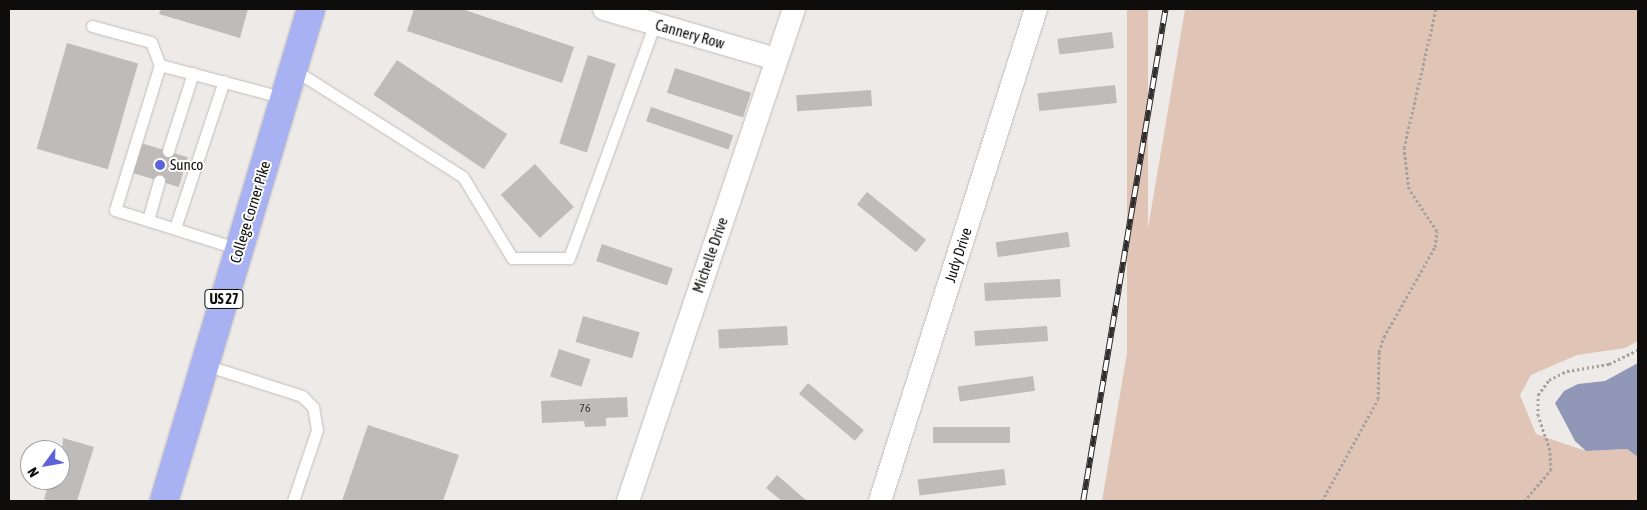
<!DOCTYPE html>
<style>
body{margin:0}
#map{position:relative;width:1647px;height:510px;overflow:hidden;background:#eeeae8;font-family:"Asap Condensed",sans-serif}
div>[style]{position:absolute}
.green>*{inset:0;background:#e0c5b7;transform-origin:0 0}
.water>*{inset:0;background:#9197b6}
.building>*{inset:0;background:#bfbbb9;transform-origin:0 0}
.path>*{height:3px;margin-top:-1.5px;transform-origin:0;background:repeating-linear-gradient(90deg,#a4a19f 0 2.5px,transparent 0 5px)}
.roads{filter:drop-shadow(0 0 1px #c1bdbb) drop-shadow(0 0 1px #c1bdbb)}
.service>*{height:11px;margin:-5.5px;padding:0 5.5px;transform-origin:5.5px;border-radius:5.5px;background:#fff}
.minor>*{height:22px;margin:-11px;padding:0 11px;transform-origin:11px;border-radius:11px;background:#fff}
.trunk>*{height:28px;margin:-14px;padding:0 14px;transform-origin:14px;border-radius:14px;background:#a8b2f3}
.rail>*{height:5.5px;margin-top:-2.75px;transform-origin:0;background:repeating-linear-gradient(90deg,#fff 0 11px,#302e2d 0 22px);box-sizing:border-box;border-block:1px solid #302e2d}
.dots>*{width:14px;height:14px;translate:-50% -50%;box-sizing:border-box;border:2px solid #fff;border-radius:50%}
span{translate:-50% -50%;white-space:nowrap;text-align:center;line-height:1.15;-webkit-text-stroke:4px #fff;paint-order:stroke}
.number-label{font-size:12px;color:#3a3837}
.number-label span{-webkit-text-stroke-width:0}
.shield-label span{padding:1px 4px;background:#fff;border:1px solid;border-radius:4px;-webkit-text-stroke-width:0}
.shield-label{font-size:14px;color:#0e0d0c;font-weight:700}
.street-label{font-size:15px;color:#0e0d0c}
.poi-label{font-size:15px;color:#0e0d0c}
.left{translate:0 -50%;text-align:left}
.frame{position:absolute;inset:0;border:10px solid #0e0d0c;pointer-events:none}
.north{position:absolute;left:20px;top:440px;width:50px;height:50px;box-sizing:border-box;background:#fff;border:1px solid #9f9e9e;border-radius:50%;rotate:238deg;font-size:14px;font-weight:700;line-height:20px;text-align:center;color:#0e0d0c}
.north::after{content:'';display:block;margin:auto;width:18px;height:22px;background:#5d62da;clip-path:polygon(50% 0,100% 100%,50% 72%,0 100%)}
</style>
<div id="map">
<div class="green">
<div style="left:1127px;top:9px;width:21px;height:499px"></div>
<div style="clip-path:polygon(1185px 9px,1638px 9px,1638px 341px,1625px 348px,1577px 355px,1531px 375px,1520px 395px,1536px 434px,1586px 451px,1627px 449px,1638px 457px,1638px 501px,1102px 501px)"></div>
</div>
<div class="water">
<div style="clip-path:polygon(1638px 363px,1638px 457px,1627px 449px,1586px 451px,1575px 441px,1555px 403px,1564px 391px,1578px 384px,1605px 381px)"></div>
</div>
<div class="building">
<div style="clip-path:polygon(161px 9px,248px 9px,240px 38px,159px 14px)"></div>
<div style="clip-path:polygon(414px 9px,462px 9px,574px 47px,562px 83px,407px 31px)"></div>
<div style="left:1112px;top:32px;width:16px;height:55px;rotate:83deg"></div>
<div style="left:67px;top:43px;width:74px;height:110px;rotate:16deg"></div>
<div style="left:588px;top:55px;width:29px;height:93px;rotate:18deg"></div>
<div style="left:397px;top:60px;width:133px;height:42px;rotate:34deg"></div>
<div style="left:675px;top:68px;width:80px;height:26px;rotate:18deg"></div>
<div style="left:1115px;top:85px;width:18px;height:78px;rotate:84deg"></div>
<div style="left:871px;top:90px;width:16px;height:75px;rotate:86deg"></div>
<div style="left:651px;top:107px;width:87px;height:15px;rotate:19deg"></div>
<div style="left:141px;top:143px;width:49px;height:31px;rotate:17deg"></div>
<div style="left:535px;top:164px;width:58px;height:46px;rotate:48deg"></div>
<div style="left:867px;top:192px;width:76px;height:16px;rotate:39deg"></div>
<div style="left:1068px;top:232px;width:15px;height:73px;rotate:82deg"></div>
<div style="left:602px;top:244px;width:75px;height:18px;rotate:19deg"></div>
<div style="left:1060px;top:279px;width:18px;height:76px;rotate:87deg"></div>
<div style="left:583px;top:316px;width:59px;height:27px;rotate:16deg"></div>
<div style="left:787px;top:326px;width:19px;height:69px;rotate:87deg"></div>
<div style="left:1047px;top:326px;width:15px;height:73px;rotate:86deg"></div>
<div style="left:559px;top:349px;width:33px;height:29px;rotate:18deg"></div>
<div style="left:1033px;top:376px;width:15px;height:76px;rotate:82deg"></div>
<div style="left:808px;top:383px;width:73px;height:14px;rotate:40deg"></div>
<div style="clip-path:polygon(627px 397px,628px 417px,606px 418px,606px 426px,585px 427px,584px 421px,542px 423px,541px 401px)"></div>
<div style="clip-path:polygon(368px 425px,459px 455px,443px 501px,342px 501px)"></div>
<div style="left:1010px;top:427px;width:16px;height:77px;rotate:90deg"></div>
<div style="clip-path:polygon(63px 438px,94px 447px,77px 501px,50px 501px,44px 499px,50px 480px,60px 480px)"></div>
<div style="left:1004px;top:469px;width:16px;height:87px;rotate:83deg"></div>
<div style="clip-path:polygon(777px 475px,807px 501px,782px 501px,766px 488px)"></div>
</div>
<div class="path">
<div style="left:1322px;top:501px;width:116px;rotate:-61.2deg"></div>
<div style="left:1378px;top:399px;width:47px;rotate:-88.8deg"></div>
<div style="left:1379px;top:352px;width:16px;rotate:-72deg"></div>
<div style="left:1384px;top:337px;width:103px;rotate:-60.5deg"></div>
<div style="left:1435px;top:247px;width:16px;rotate:-83deg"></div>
<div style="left:1437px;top:231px;width:50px;rotate:-123.7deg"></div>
<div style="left:1409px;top:189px;width:41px;rotate:-97deg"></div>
<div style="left:1404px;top:148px;width:143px;rotate:-77deg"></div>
<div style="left:1524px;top:501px;width:41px;rotate:-48.9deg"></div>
<div style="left:1551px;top:470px;width:20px;rotate:-93deg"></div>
<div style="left:1550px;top:450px;width:36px;rotate:-109deg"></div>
<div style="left:1538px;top:416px;width:21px;rotate:-90deg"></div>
<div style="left:1538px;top:395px;width:19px;rotate:-54deg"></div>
<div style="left:1549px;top:380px;width:20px;rotate:-27deg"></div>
<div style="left:1567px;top:371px;width:43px;rotate:-9.5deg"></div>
<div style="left:1609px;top:364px;width:32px;rotate:-26deg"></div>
</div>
<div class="roads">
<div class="service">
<div style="left:92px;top:26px;width:61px;rotate:15.2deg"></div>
<div style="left:151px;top:42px;width:25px;rotate:69deg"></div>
<div style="left:293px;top:69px;width:201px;rotate:32.4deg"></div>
<div style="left:463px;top:177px;width:95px;rotate:58.8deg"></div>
<div style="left:512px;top:258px;width:57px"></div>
<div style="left:569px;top:258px;width:250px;rotate:-69.9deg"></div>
<div style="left:168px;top:151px;width:82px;rotate:-72.2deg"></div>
<div style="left:148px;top:220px;width:41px;rotate:-74.2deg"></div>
<div style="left:175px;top:228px;width:155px;rotate:-71.6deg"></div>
<div style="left:239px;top:249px;width:130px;rotate:-162.5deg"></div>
<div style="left:115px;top:210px;width:152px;rotate:-72.8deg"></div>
<div style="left:160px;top:65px;width:129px;rotate:14.8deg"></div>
<div style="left:205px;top:365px;width:102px;rotate:17.7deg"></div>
<div style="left:302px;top:396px;width:16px;rotate:45deg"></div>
<div style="left:313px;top:407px;width:23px;rotate:80deg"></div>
<div style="left:317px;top:430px;width:75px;rotate:108.7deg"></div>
</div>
<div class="minor">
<div style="left:604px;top:9px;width:179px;rotate:16.2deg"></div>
<div style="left:628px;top:501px;width:519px;rotate:-71.36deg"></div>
<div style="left:880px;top:501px;width:516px;rotate:-72.41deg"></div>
</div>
<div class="trunk">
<div style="left:164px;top:501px;width:513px;rotate:-73.36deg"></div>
</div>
</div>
<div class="rail">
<div style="left:1083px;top:501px;width:499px;rotate:-80.5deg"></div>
</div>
<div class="dots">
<div style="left:160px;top:165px;background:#5d62da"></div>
</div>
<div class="number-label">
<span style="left:585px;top:409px">76</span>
</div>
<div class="shield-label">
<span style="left:224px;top:299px">US 27</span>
</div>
<div class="street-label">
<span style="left:690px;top:34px;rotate:16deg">Cannery Row</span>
<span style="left:250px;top:212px;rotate:-73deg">College Corner Pike</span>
<span style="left:710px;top:255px;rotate:-71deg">Michelle Drive</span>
<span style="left:958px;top:255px;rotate:-72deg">Judy Drive</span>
</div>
<div class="poi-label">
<span class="left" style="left:170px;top:165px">Sunco</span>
</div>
<div class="frame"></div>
<div class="north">N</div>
</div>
